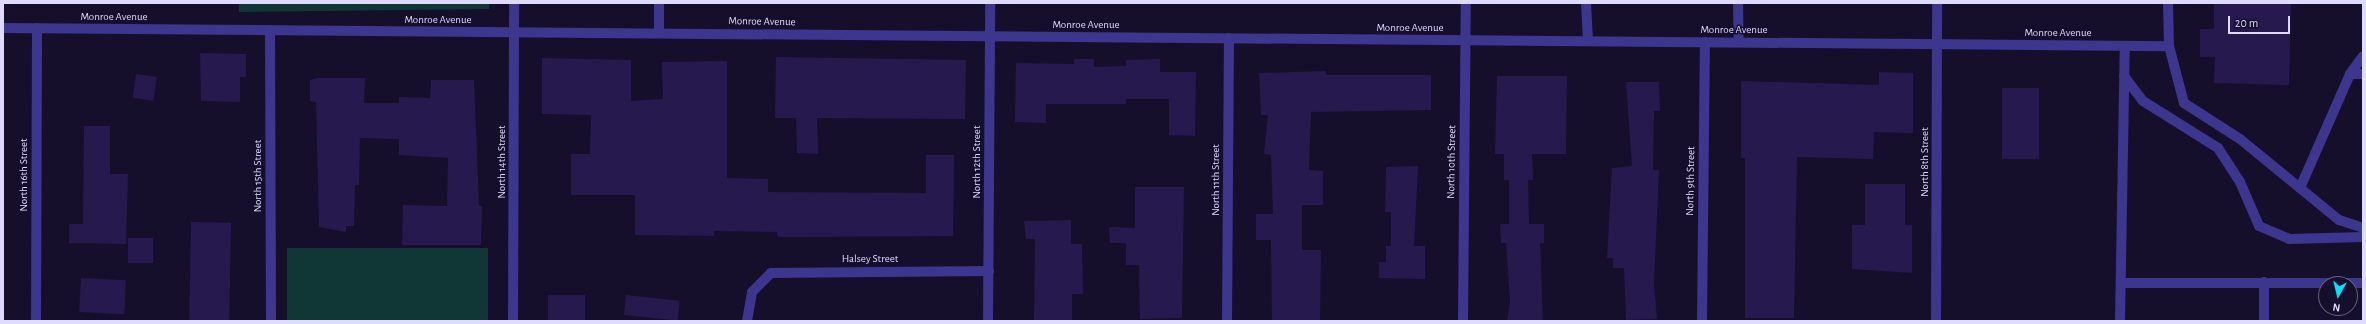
<!DOCTYPE html>
<style>
body{margin:0}
#map{position:relative;width:2366px;height:324px;overflow:hidden;background:#150f2c;font-family:"Alegreya Sans",sans-serif}
div>[style]{position:absolute}
.green>*{inset:0;background:#113636;transform-origin:0 0}
.building>*{inset:0;background:#26194e;transform-origin:0 0}
.minor>*{height:10px;margin:-5px;padding:0 5px;transform-origin:5px;border-radius:5px;background:#3c368e}
span{translate:-50% -50%;white-space:nowrap;text-align:center;line-height:1.15;-webkit-text-stroke:3px #150f2c;paint-order:stroke}
.street-label{font-size:11px;color:#dfdaff}
.frame{position:absolute;inset:0;border:4px solid #dfdaff;pointer-events:none}
.north{position:absolute;left:2318px;top:276px;width:40px;height:40px;box-sizing:border-box;background:#150f2c;border:1px solid #666080;border-radius:50%;rotate:188deg;font-size:11px;font-weight:700;line-height:16px;text-align:center;color:#dfdaff}
.north::after{content:'';display:block;margin:auto;width:14px;height:18px;background:#06dfff;clip-path:polygon(50% 0,100% 100%,50% 72%,0 100%)}
.scale{position:absolute;left:2228px;top:16px;width:62px;height:18px;box-sizing:border-box;border:2px solid #dfdaff;border-top:0;padding-left:5px;font-size:12px;line-height:14px;white-space:nowrap;color:#dfdaff;-webkit-text-stroke:3px #150f2c;paint-order:stroke}
</style>
<div id="map">
<div class="green">
<div style="clip-path:polygon(239px 3px,489px 3px,489px 9px,239px 12px)"></div>
<div style="left:287px;top:248px;width:201px;height:73px"></div>
</div>
<div class="building">
<div style="clip-path:polygon(2214px 3px,2291px 3px,2289px 85px,2214px 83px,2215px 57px,2200px 57px,2200px 29px,2214px 29px)"></div>
<div style="clip-path:polygon(200px 53px,246px 54px,246px 77px,240px 77px,240px 102px,201px 101px)"></div>
<div style="clip-path:polygon(776px 57px,966px 60px,965px 119px,817px 118px,818px 154px,797px 153px,796px 118px,775px 118px)"></div>
<div style="clip-path:polygon(542px 58px,631px 60px,631px 101px,663px 99px,662px 62px,727px 61px,727px 178px,768px 179px,768px 192px,926px 193px,926px 155px,954px 155px,953px 236px,778px 237px,777px 232px,714px 231px,714px 236px,635px 235px,635px 195px,571px 195px,571px 154px,590px 154px,591px 115px,542px 114px)"></div>
<div style="clip-path:polygon(1074px 59px,1094px 59px,1094px 67px,1126px 66px,1126px 60px,1160px 59px,1160px 72px,1196px 72px,1195px 136px,1169px 135px,1169px 99px,1126px 99px,1126px 104px,1046px 104px,1046px 123px,1015px 122px,1016px 63px,1074px 64px)"></div>
<div style="clip-path:polygon(1326px 71px,1326px 75px,1431px 75px,1431px 110px,1311px 112px,1309px 170px,1323px 171px,1323px 205px,1302px 205px,1302px 250px,1321px 250px,1320px 321px,1272px 321px,1271px 240px,1256px 240px,1256px 214px,1273px 214px,1271px 155px,1264px 154px,1268px 115px,1261px 115px,1259px 73px)"></div>
<div style="clip-path:polygon(1879px 72px,1913px 73px,1913px 133px,1874px 132px,1873px 159px,1797px 157px,1794px 318px,1745px 318px,1745px 158px,1741px 158px,1741px 81px,1879px 85px)"></div>
<div style="left:136px;top:74px;width:21px;height:24px;rotate:8deg"></div>
<div style="clip-path:polygon(1497px 76px,1567px 76px,1566px 154px,1532px 154px,1533px 180px,1528px 180px,1529px 224px,1544px 224px,1544px 243px,1540px 243px,1543px 321px,1507px 321px,1510px 301px,1506px 243px,1501px 243px,1500px 224px,1509px 224px,1509px 180px,1504px 180px,1504px 154px,1495px 154px)"></div>
<div style="clip-path:polygon(317px 78px,365px 78px,364px 103px,399px 103px,399px 97px,430px 98px,431px 80px,474px 80px,479px 206px,482px 206px,481px 245px,402px 245px,403px 205px,447px 206px,448px 158px,399px 155px,399px 139px,360px 138px,359px 185px,355px 185px,354px 226px,346px 226px,346px 232px,319px 227px,316px 102px,310px 101px,310px 80px)"></div>
<div style="clip-path:polygon(1626px 82px,1659px 82px,1660px 111px,1654px 111px,1653px 170px,1659px 170px,1654px 283px,1657px 319px,1626px 320px,1624px 268px,1613px 268px,1613px 258px,1607px 258px,1612px 168px,1632px 166px)"></div>
<div style="left:2002px;top:88px;width:37px;height:71px"></div>
<div style="clip-path:polygon(84px 126px,110px 126px,110px 174px,128px 174px,126px 244px,69px 243px,69px 224px,83px 224px)"></div>
<div style="clip-path:polygon(1418px 166px,1414px 246px,1425px 246px,1425px 279px,1379px 278px,1379px 262px,1386px 262px,1386px 246px,1391px 246px,1391px 212px,1385px 212px,1386px 167px)"></div>
<div style="clip-path:polygon(1865px 184px,1905px 184px,1905px 225px,1912px 225px,1912px 273px,1852px 269px,1852px 225px,1865px 225px)"></div>
<div style="clip-path:polygon(1135px 187px,1184px 187px,1182px 318px,1140px 319px,1139px 265px,1126px 265px,1126px 243px,1110px 243px,1109px 227px,1135px 228px)"></div>
<div style="clip-path:polygon(1071px 220px,1071px 244px,1082px 244px,1083px 294px,1072px 294px,1072px 321px,1034px 321px,1035px 239px,1026px 239px,1024px 221px)"></div>
<div style="left:191px;top:222px;width:40px;height:99px;rotate:1deg"></div>
<div style="left:128px;top:238px;width:25px;height:25px"></div>
<div style="left:81px;top:278px;width:45px;height:34px;rotate:3deg"></div>
<div style="left:548px;top:295px;width:37px;height:26px"></div>
<div style="left:626px;top:295px;width:54px;height:20px;rotate:6deg"></div>
</div>
<div class="minor">
<div style="left:659px;top:3px;width:30px;rotate:90deg"></div>
<div style="left:1586px;top:3px;width:38px;rotate:87deg"></div>
<div style="left:1738px;top:3px;width:39px;rotate:89deg"></div>
<div style="left:2168px;top:3px;width:43px;rotate:88.7deg"></div>
<div style="left:2169px;top:46px;width:59px;rotate:75.3deg"></div>
<div style="left:2184px;top:103px;width:67px;rotate:32.7deg"></div>
<div style="left:2240px;top:139px;width:128px;rotate:39.3deg"></div>
<div style="left:2339px;top:220px;width:25px;rotate:18deg"></div>
<div style="left:3px;top:28px;width:2166px;rotate:0.48deg"></div>
<div style="left:270px;top:30px;width:291px;rotate:89.8deg"></div>
<div style="left:2350px;top:74px;width:22px;rotate:-54deg"></div>
<div style="left:2124px;top:76px;width:31px;rotate:53deg"></div>
<div style="left:2143px;top:101px;width:89px;rotate:32.1deg"></div>
<div style="left:2218px;top:148px;width:40px;rotate:57.1deg"></div>
<div style="left:2240px;top:182px;width:48px;rotate:66.6deg"></div>
<div style="left:2259px;top:226px;width:33px;rotate:23deg"></div>
<div style="left:2289px;top:239px;width:74px;rotate:-1.5deg"></div>
<div style="left:2300px;top:188px;width:124px;rotate:-66.3deg"></div>
<div style="left:2350px;top:74px;width:13px"></div>
<div style="left:2121px;top:283px;width:242px"></div>
<div style="left:36px;top:321px;width:293px;rotate:-89.8deg"></div>
<div style="left:513px;top:321px;width:318px;rotate:-89.8deg"></div>
<div style="left:747px;top:321px;width:29px;rotate:-80deg"></div>
<div style="left:752px;top:292px;width:27px;rotate:-45deg"></div>
<div style="left:771px;top:273px;width:218px;rotate:-0.5deg"></div>
<div style="left:988px;top:321px;width:318px;rotate:-89.6deg"></div>
<div style="left:1227px;top:321px;width:283px;rotate:-89.6deg"></div>
<div style="left:1463px;top:321px;width:318px;rotate:-89.5deg"></div>
<div style="left:1702px;top:321px;width:279px;rotate:-89.4deg"></div>
<div style="left:1936px;top:321px;width:318px;rotate:-89.8deg"></div>
<div style="left:2120px;top:321px;width:275px;rotate:-89deg"></div>
<div style="left:2264px;top:321px;width:39px;rotate:-90deg"></div>
</div>
<div class="street-label">
<span style="left:114px;top:17px">Monroe Avenue</span>
<span style="left:438px;top:20px">Monroe Avenue</span>
<span style="left:762px;top:22px;rotate:1deg">Monroe Avenue</span>
<span style="left:1086px;top:25px">Monroe Avenue</span>
<span style="left:1410px;top:28px">Monroe Avenue</span>
<span style="left:1734px;top:30px">Monroe Avenue</span>
<span style="left:2058px;top:33px">Monroe Avenue</span>
<span style="left:502px;top:162px;rotate:-90deg">North 14th Street</span>
<span style="left:977px;top:162px;rotate:-90deg">North 12th Street</span>
<span style="left:1452px;top:162px;rotate:-89deg">North 10th Street</span>
<span style="left:1925px;top:162px;rotate:-90deg">North 8th Street</span>
<span style="left:24px;top:175px;rotate:-90deg">North 16th Street</span>
<span style="left:258px;top:176px;rotate:-90deg">North 15th Street</span>
<span style="left:1216px;top:180px;rotate:-90deg">North 11th Street</span>
<span style="left:1691px;top:181px;rotate:-89deg">North 9th Street</span>
<span style="left:870px;top:259px">Halsey Street</span>
</div>
<div class="frame"></div>
<div class="north">N</div>
<div class="scale">20 m</div>
</div>
